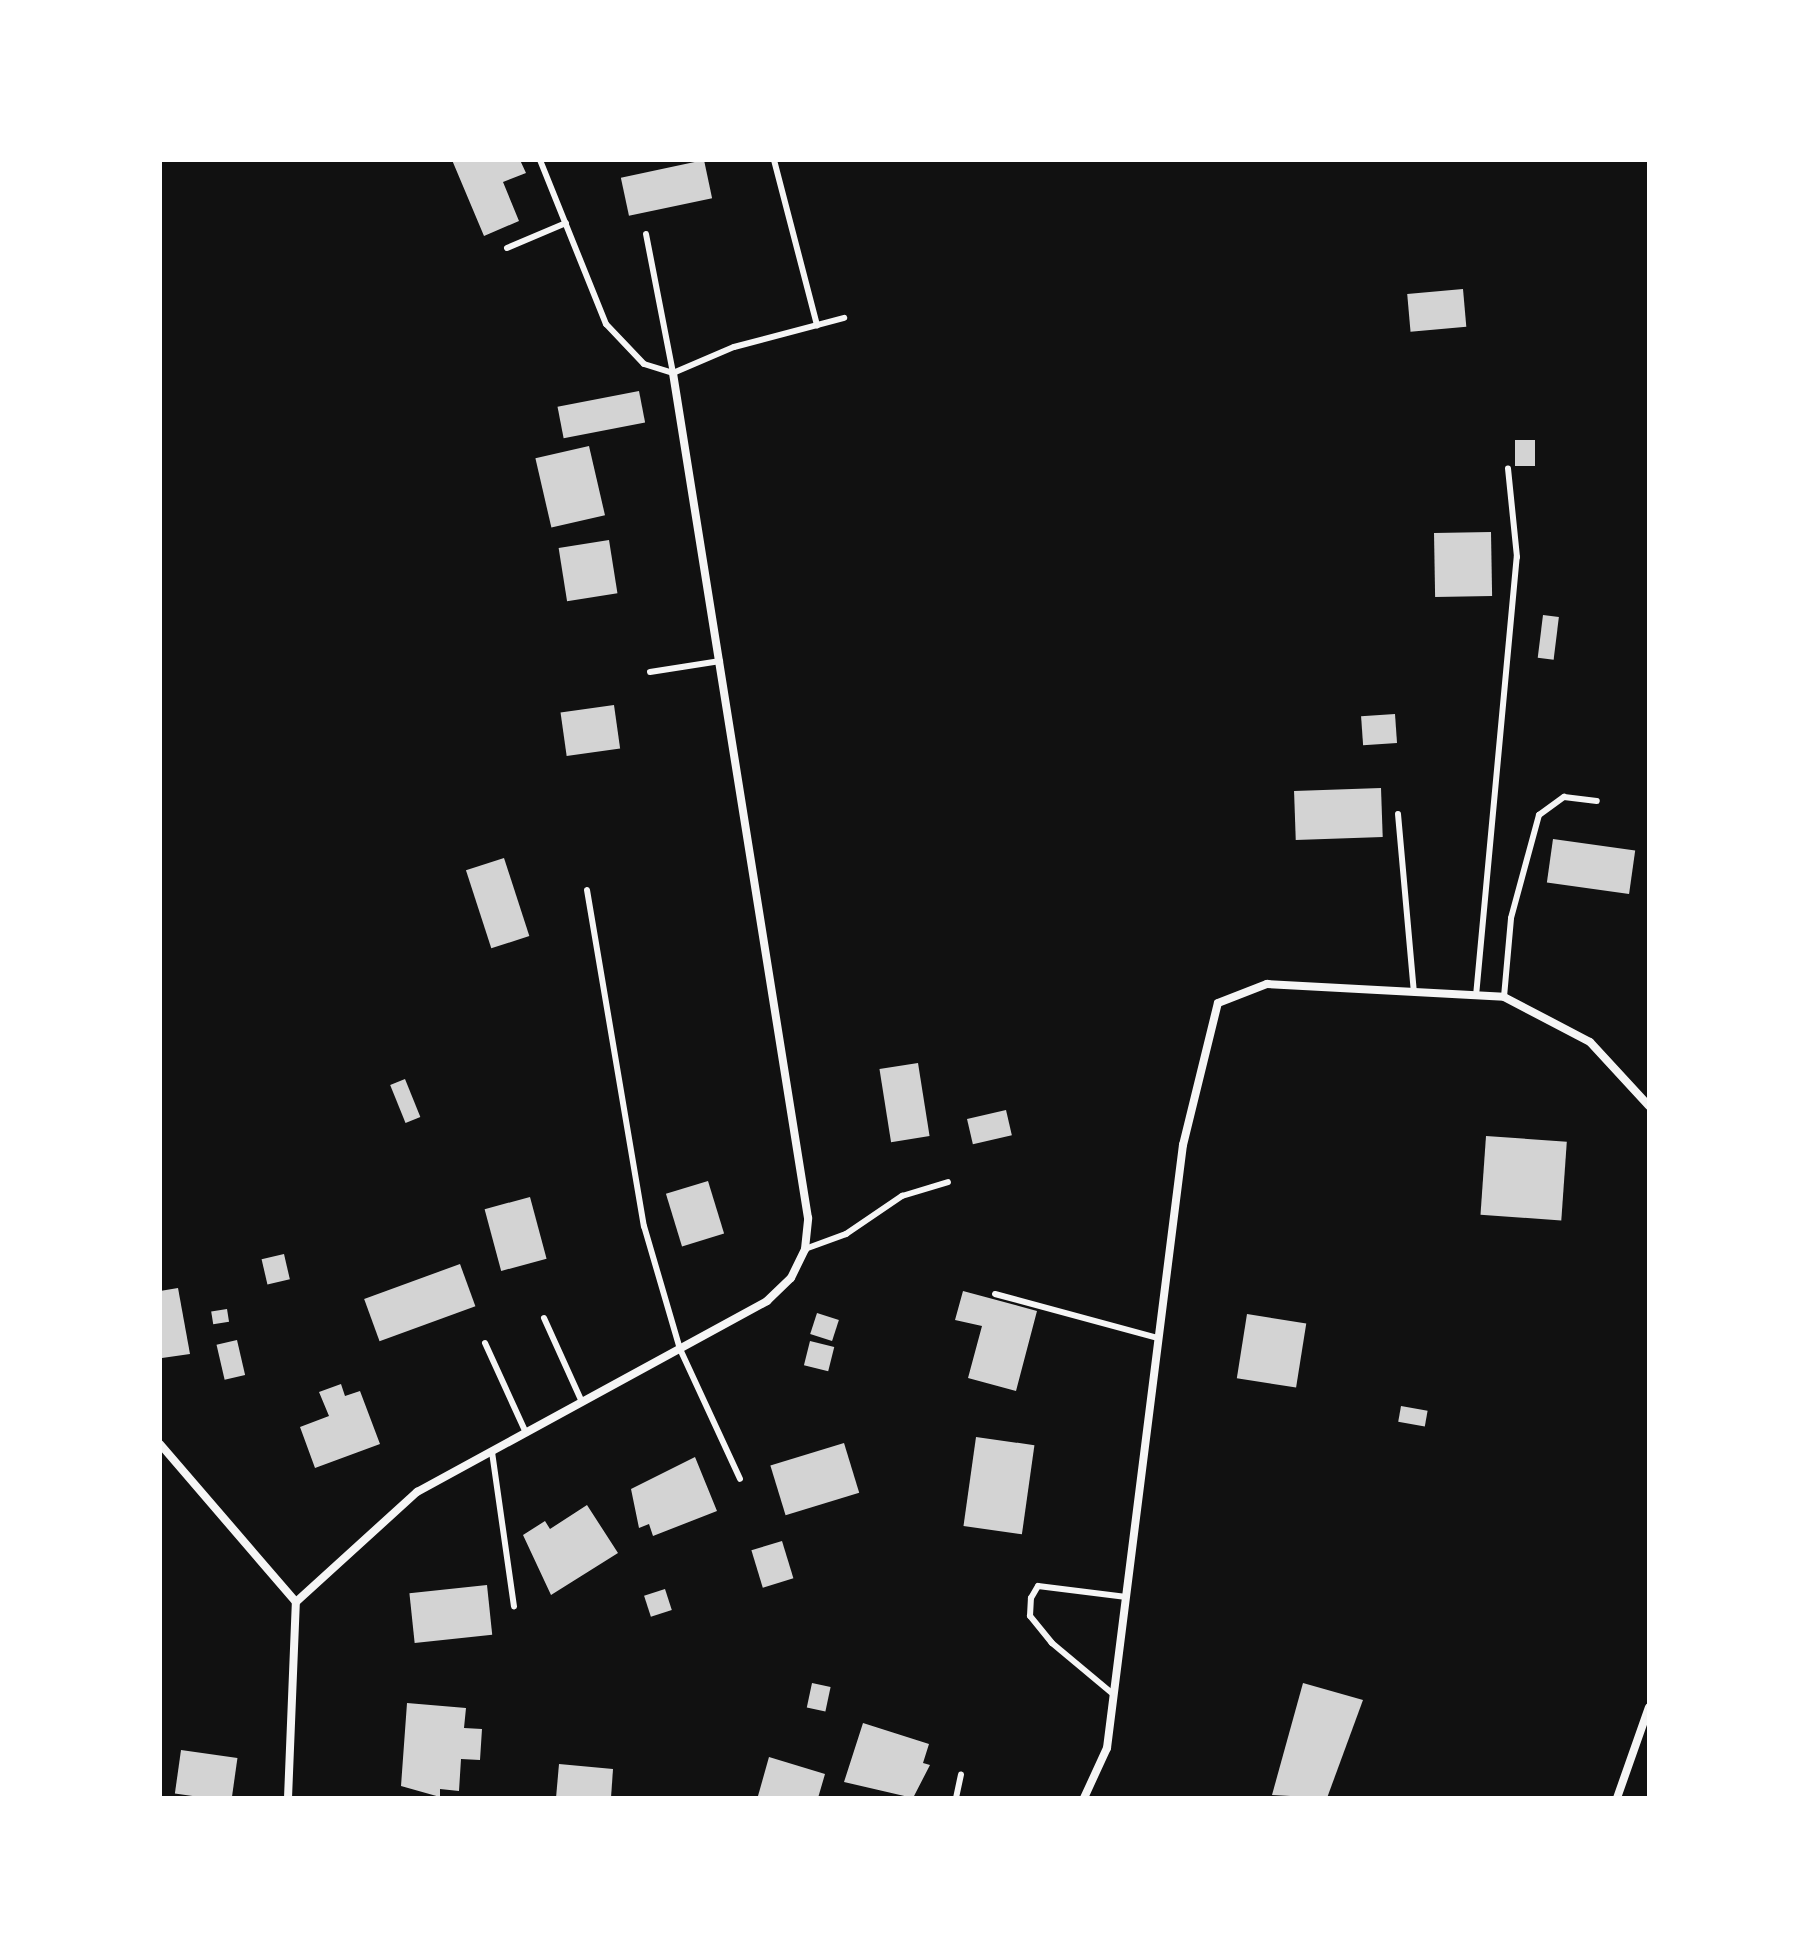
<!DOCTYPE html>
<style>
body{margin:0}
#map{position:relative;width:1809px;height:1958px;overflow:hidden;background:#111;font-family:Figtree,sans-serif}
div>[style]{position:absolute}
.building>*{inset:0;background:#d3d3d3;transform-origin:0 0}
.service>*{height:6px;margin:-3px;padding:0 3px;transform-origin:3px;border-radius:3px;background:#f5f5f5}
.minor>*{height:8px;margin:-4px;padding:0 4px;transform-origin:4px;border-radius:4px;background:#f5f5f5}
span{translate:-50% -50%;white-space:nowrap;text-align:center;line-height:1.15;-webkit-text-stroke:8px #fff;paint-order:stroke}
.frame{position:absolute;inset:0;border:162px solid #fff;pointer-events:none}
</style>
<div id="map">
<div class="building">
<div style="clip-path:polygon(452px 160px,520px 160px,526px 173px,503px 182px,519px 221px,484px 236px)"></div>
<div style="left:704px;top:160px;width:39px;height:85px;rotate:78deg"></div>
<div style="left:1463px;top:289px;width:38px;height:56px;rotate:85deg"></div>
<div style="left:639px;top:391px;width:32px;height:83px;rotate:79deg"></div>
<div style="left:1515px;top:440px;width:20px;height:26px"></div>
<div style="left:589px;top:446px;width:71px;height:55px;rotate:77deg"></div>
<div style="left:1491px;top:532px;width:64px;height:57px;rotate:89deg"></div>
<div style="left:609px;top:540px;width:54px;height:51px;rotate:81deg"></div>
<div style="left:1543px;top:615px;width:16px;height:43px;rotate:7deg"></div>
<div style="left:614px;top:705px;width:44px;height:54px;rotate:82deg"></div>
<div style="left:1395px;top:714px;width:29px;height:34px;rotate:86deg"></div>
<div style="left:1381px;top:788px;width:49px;height:87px;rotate:88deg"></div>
<div style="left:1553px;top:839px;width:83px;height:44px;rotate:8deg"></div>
<div style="left:504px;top:858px;width:82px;height:40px;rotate:72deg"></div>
<div style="left:918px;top:1063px;width:74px;height:39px;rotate:81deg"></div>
<div style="left:405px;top:1079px;width:41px;height:16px;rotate:68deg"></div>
<div style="left:1006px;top:1110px;width:26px;height:40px;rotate:77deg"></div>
<div style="left:1486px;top:1136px;width:81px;height:79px;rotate:4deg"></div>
<div style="left:708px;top:1181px;width:55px;height:44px;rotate:73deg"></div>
<div style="left:530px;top:1197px;width:64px;height:47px;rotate:75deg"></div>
<div style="left:284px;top:1254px;width:26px;height:23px;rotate:77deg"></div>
<div style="left:460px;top:1264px;width:45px;height:102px;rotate:70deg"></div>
<div style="clip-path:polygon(178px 1288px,190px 1354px,162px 1358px,160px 1291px)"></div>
<div style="clip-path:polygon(963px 1291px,1037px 1311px,1016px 1391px,968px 1378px,982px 1326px,955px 1320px)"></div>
<div style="left:227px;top:1309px;width:13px;height:16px;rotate:81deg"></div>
<div style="left:817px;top:1313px;width:23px;height:22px;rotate:18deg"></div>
<div style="left:1247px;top:1314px;width:60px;height:65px;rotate:9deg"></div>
<div style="left:237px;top:1340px;width:36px;height:21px;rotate:77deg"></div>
<div style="left:810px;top:1341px;width:25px;height:25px;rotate:14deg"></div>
<div style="clip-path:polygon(341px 1384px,345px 1396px,360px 1391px,380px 1444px,315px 1468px,300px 1427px,329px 1416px,319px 1392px)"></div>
<div style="left:1401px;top:1406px;width:27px;height:16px;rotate:10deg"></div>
<div style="left:976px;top:1437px;width:59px;height:90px;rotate:8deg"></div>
<div style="left:844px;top:1443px;width:52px;height:77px;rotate:73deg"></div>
<div style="clip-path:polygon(695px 1457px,717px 1511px,653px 1536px,649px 1524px,639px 1528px,631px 1489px)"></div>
<div style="clip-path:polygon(587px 1505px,618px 1553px,551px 1595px,523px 1535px,545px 1521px,550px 1529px)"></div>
<div style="left:782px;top:1541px;width:39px;height:32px;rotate:73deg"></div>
<div style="left:487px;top:1585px;width:50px;height:78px;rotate:84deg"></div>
<div style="left:665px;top:1589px;width:22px;height:22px;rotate:72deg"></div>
<div style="left:812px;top:1683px;width:19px;height:25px;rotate:12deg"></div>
<div style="clip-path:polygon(1303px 1683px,1363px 1700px,1327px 1798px,1272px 1795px)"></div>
<div style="clip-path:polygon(407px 1703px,466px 1708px,464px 1728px,482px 1729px,480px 1760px,461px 1759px,459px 1791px,440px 1789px,440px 1797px,401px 1786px)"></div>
<div style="clip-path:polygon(863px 1723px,929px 1744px,923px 1763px,930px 1765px,913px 1798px,844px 1782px)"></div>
<div style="left:181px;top:1750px;width:57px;height:44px;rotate:8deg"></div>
<div style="clip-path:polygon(769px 1757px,825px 1774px,818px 1798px,758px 1796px)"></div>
<div style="clip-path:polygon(559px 1764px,613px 1769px,611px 1798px,556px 1798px)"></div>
</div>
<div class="service">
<div style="left:540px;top:160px;width:177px;rotate:68.1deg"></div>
<div style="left:606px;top:324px;width:55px;rotate:46.5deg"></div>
<div style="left:644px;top:364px;width:30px;rotate:17deg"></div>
<div style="left:673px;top:373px;width:66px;rotate:-23.1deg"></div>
<div style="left:734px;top:347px;width:114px;rotate:-14.8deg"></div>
<div style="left:774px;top:160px;width:171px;rotate:75.4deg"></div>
<div style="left:646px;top:234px;width:142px;rotate:79deg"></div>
<div style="left:507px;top:248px;width:64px;rotate:-23deg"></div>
<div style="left:650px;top:672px;width:71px;rotate:-8.9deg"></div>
<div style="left:1398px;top:814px;width:179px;rotate:84.9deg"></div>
<div style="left:587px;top:890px;width:341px;rotate:80.4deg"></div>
<div style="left:644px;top:1226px;width:128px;rotate:73.7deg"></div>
<div style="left:680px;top:1349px;width:143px;rotate:65.2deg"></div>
<div style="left:1476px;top:996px;width:441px;rotate:-84.7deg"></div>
<div style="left:1517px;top:557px;width:89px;rotate:-95.8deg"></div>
<div style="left:1504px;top:997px;width:79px;rotate:-84.9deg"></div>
<div style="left:1511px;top:918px;width:107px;rotate:-74.8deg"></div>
<div style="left:1539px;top:815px;width:31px;rotate:-36deg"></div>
<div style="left:1564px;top:797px;width:33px;rotate:7deg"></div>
<div style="left:805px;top:1249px;width:44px;rotate:-20.1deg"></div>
<div style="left:846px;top:1234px;width:68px;rotate:-34.2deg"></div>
<div style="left:902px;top:1196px;width:48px;rotate:-16.9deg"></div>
<div style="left:995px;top:1294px;width:169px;rotate:15.1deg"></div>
<div style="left:544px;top:1318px;width:92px;rotate:65.7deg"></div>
<div style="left:485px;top:1343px;width:99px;rotate:65.5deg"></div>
<div style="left:492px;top:1452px;width:156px;rotate:81.9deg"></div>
<div style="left:1113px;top:1694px;width:80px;rotate:-140.1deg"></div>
<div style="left:1052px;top:1643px;width:35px;rotate:-129deg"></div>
<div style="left:1030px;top:1616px;width:18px;rotate:-87deg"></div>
<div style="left:1031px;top:1598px;width:14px;rotate:-60deg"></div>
<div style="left:1038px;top:1586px;width:89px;rotate:7.1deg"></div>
<div style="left:956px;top:1798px;width:24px;rotate:-78deg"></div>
</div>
<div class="minor">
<div style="left:160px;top:1444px;width:208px;rotate:49.3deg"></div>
<div style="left:288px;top:1798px;width:196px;rotate:-87.7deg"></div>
<div style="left:296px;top:1602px;width:164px;rotate:-42.3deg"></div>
<div style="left:417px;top:1492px;width:399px;rotate:-28.6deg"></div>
<div style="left:767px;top:1301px;width:33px;rotate:-44deg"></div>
<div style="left:791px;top:1278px;width:32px;rotate:-64deg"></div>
<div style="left:805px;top:1249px;width:31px;rotate:-84deg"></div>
<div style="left:808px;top:1218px;width:856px;rotate:-99.08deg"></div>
<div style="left:1084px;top:1798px;width:55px;rotate:-65.3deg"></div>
<div style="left:1107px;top:1748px;width:608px;rotate:-82.82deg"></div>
<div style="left:1183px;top:1145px;width:146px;rotate:-76.2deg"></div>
<div style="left:1218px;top:1003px;width:53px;rotate:-21.2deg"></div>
<div style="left:1267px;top:984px;width:237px;rotate:3.1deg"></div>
<div style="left:1504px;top:997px;width:97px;rotate:27.6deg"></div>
<div style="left:1590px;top:1042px;width:87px;rotate:47.3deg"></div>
<div style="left:1617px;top:1798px;width:96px;rotate:-70.6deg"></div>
</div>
<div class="frame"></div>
</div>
